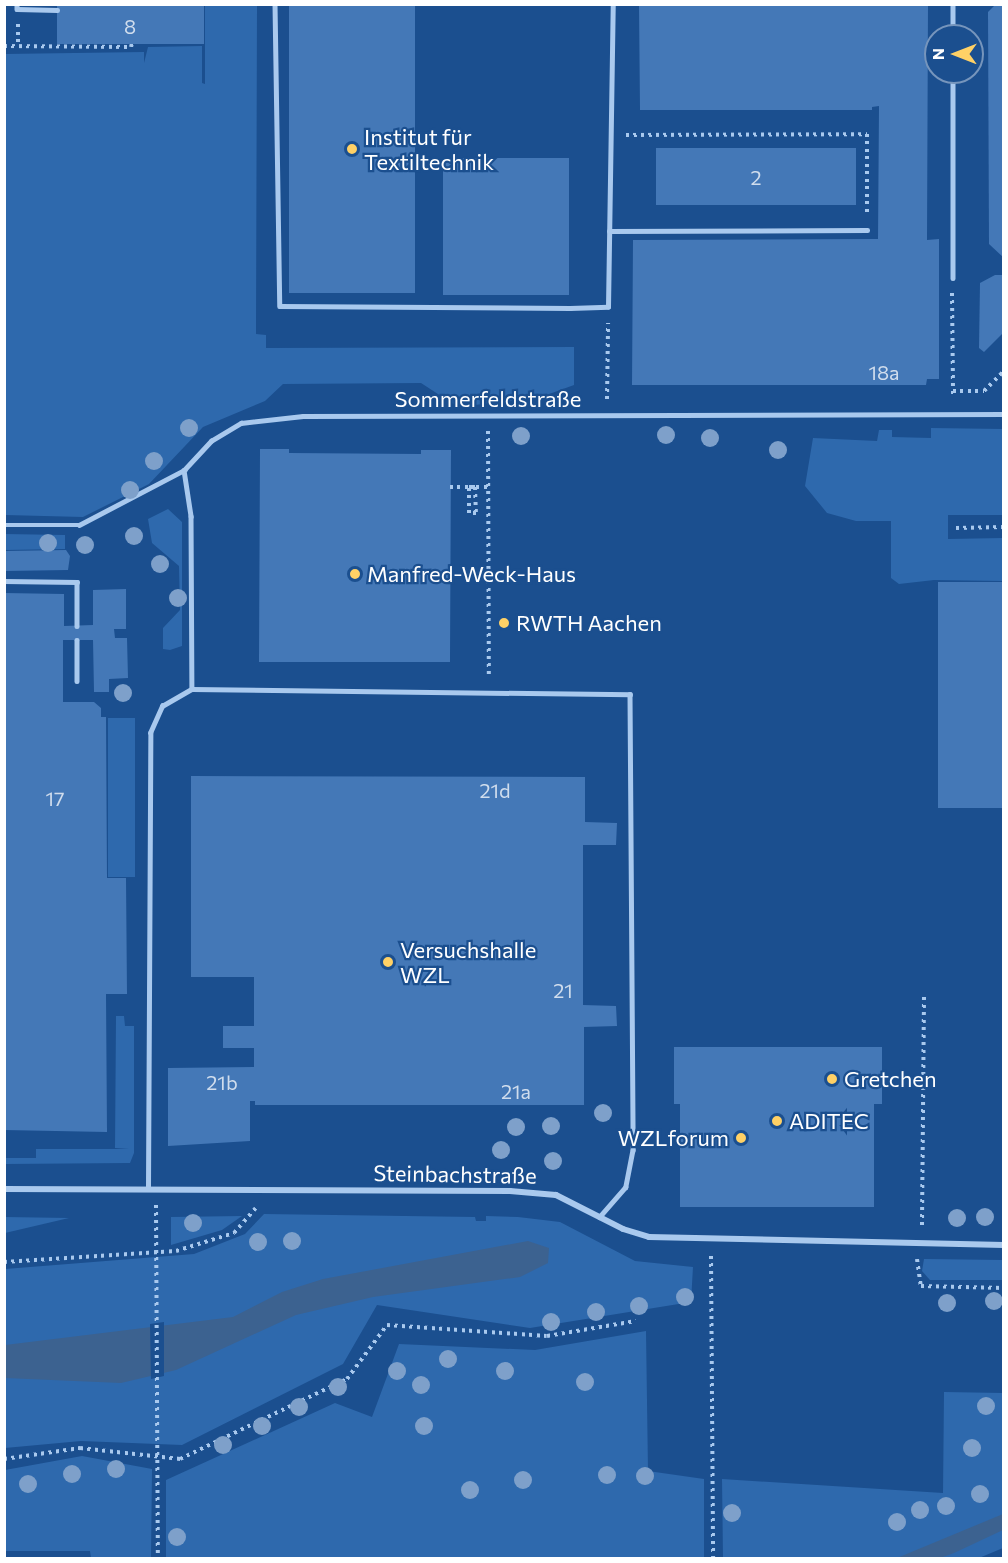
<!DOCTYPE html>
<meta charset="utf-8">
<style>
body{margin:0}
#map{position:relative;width:1008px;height:1563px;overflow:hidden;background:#1b4f8f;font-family:Commissioner,sans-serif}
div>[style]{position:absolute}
.green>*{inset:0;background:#2e69ad;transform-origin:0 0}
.water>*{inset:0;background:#3c6290}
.pier>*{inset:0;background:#1b4f8f}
.building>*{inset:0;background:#4478b7;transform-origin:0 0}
.path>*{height:4px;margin-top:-2px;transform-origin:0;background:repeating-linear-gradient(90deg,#a9c9ee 0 3px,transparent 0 7.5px)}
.service>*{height:4.5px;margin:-2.25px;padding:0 2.25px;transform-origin:2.25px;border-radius:2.25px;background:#a9c9ee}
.minor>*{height:6px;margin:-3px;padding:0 3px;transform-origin:3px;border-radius:3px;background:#a9c9ee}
.trees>*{width:18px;height:18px;margin:-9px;border-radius:50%;background:#7ea0ca}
.dots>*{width:16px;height:16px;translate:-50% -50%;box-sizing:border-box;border:3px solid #1b4f8f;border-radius:50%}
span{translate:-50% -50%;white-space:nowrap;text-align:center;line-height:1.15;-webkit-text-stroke:4.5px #1b4f8f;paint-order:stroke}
.number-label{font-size:20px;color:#d0dded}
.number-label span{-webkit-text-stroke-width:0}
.poi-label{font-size:22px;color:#fff}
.left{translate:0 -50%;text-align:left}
.right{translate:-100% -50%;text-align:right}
.street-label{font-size:22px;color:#fff}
.frame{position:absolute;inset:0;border:6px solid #fff;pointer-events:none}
.north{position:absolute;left:924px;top:24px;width:60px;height:60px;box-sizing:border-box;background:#1b4f8f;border:2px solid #7695bc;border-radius:50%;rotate:270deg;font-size:16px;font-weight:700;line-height:24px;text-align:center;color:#fff}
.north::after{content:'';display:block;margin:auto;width:21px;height:27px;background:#ffd166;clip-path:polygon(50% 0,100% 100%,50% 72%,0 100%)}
</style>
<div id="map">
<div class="green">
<div style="clip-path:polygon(205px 5px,257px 5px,256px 334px,266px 335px,266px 348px,574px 347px,574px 385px,541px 397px,458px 407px,421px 383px,283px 384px,265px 401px,203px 427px,149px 484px,83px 517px,5px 515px,5px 54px,144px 52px,144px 63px,148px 47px,202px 46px,202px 83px,205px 84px)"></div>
<div style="clip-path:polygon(931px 428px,1003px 429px,1003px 515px,948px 515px,948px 539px,1003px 538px,1003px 581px,934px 580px,899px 584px,891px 578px,891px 521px,856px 521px,827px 513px,805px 486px,813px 438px,877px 441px,879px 430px,892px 430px,892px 437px,931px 438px)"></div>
<div style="clip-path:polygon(168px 509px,182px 522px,182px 646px,170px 650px,163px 649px,163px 628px,180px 610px,179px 566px,152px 543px,148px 519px)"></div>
<div style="clip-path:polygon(4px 534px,65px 535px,65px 549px,5px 550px)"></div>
<div style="left:135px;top:718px;width:159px;height:27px;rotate:90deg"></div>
<div style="clip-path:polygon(116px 1016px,124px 1016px,125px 1026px,134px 1026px,134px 1153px,130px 1163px,5px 1164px,5px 1158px,36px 1158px,36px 1149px,129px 1149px,115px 1148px)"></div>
<div style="clip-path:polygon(264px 1214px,475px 1217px,476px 1221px,486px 1221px,486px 1216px,518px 1217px,560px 1222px,635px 1261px,693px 1267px,691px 1302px,530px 1328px,377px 1305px,343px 1364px,182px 1445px,81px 1441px,5px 1448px,5px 1269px,194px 1254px,245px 1234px)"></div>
<div style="clip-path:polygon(242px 1216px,222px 1230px,171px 1245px,171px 1217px)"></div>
<div style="clip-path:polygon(4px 1217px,5px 1217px,69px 1218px,5px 1233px)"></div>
<div style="clip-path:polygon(924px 1259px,1003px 1260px,1003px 1280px,930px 1280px,922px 1271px)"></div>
<div style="clip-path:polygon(646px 1331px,648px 1471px,704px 1479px,704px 1558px,166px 1558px,166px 1480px,335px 1403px,372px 1417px,399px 1344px,535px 1350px)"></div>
<div style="clip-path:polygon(944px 1392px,1003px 1393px,1003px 1548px,979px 1558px,723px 1558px,722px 1479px,943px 1493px)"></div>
<div style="clip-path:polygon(82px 1456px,152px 1469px,151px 1558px,91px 1558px,90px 1551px,5px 1551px,5px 1470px)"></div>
</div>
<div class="water">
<div style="clip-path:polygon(528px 1241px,549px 1248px,548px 1263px,520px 1277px,373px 1297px,296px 1315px,176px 1370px,121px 1383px,5px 1378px,5px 1345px,233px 1317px,282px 1292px,323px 1279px)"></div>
<div style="clip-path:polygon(1003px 1514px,1003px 1530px,954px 1553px,940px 1558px,897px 1558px)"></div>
</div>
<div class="pier">
<div style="clip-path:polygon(164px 1322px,164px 1376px,151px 1379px,150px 1324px)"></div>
</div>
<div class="building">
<div style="left:289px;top:4px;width:126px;height:289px"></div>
<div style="clip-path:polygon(639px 4px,928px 4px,927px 240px,939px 239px,939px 379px,927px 379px,926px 385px,632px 385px,633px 240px,878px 239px,879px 106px,872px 107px,872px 110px,640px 110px)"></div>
<div style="clip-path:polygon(996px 4px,1004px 4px,1004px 258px,989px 244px,988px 12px)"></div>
<div style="left:57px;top:5px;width:147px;height:39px"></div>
<div style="left:656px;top:148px;width:200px;height:57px"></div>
<div style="left:443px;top:158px;width:126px;height:137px"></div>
<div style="clip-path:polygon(995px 275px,1004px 275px,1004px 325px,1002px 334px,984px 352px,979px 348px,980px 283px)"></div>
<div style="clip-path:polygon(260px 449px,289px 449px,289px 453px,421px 454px,421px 450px,451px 450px,450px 662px,259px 662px)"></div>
<div style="clip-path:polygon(66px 550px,70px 556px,68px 570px,4px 571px,4px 551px)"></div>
<div style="left:938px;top:582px;width:66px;height:226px"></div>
<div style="clip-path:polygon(126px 589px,126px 629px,114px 629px,115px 638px,127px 638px,128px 678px,109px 679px,109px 692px,94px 692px,93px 640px,63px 640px,63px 702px,94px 702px,101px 708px,101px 717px,106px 717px,107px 878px,126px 878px,127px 994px,106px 994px,107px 1132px,4px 1130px,4px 593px,64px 594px,64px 626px,93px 625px,93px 590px)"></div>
<div style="clip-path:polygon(191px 776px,585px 777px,585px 822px,617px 823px,616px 845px,583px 845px,583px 1005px,616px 1006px,617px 1026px,584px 1027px,584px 1105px,255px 1105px,255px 1101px,250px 1101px,250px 1141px,168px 1146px,168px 1068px,254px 1067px,254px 1048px,223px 1048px,223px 1026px,254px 1026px,254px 977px,191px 977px)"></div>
<div style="clip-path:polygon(674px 1047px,882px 1047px,882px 1104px,874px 1104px,874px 1207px,680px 1207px,680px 1104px,674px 1104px)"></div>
</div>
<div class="path">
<div style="left:18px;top:24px;width:22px;rotate:90deg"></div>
<div style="left:4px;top:46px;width:127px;rotate:0.5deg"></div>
<div style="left:131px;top:47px;width:4px;rotate:-76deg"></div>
<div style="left:626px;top:135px;width:241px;rotate:-0.2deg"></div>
<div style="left:867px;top:134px;width:79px;rotate:90deg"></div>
<div style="left:952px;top:293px;width:104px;rotate:89.4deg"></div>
<div style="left:953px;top:391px;width:31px"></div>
<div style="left:984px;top:391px;width:28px;rotate:-45deg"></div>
<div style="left:607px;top:399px;width:76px;rotate:-89.2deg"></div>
<div style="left:488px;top:431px;width:245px;rotate:89.8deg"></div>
<div style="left:450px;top:487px;width:25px"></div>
<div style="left:475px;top:487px;width:26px;rotate:88deg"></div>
<div style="left:476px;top:513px;width:7px;rotate:180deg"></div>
<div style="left:469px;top:513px;width:26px;rotate:-90deg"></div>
<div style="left:469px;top:487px;width:19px"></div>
<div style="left:956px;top:528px;width:48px;rotate:-1.2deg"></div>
<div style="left:156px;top:1205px;width:353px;rotate:89.7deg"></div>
<div style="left:922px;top:1225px;width:232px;rotate:-89.5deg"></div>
<div style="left:711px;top:1256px;width:302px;rotate:89.6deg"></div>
<div style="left:917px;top:1259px;width:27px;rotate:82deg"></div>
<div style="left:921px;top:1286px;width:83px;rotate:1.4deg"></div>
<div style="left:4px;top:1262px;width:172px;rotate:-3.7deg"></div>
<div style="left:176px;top:1251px;width:61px;rotate:-17.2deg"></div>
<div style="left:234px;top:1233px;width:33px;rotate:-49deg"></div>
<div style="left:4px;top:1459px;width:77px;rotate:-8.2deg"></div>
<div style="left:80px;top:1448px;width:101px;rotate:6.3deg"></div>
<div style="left:180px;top:1459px;width:185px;rotate:-25.6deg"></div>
<div style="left:347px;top:1379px;width:67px;rotate:-53.5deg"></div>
<div style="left:387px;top:1325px;width:160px;rotate:3.9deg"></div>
<div style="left:547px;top:1336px;width:90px;rotate:-9.6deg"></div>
</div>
<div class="service">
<div style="left:17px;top:4px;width:5px;rotate:90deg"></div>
<div style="left:17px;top:9px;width:40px;rotate:1.4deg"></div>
<div style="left:275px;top:4px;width:302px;rotate:89.1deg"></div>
<div style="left:280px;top:306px;width:290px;rotate:0.4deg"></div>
<div style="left:570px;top:308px;width:38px;rotate:-2deg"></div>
<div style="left:608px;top:307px;width:303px;rotate:-89.1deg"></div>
<div style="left:953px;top:4px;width:32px;rotate:90deg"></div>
<div style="left:953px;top:72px;width:206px;rotate:90deg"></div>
<div style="left:609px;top:231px;width:258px;rotate:-0.2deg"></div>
<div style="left:184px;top:470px;width:47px;rotate:81.3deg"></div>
<div style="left:191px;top:516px;width:173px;rotate:89.7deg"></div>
<div style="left:4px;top:525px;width:75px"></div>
<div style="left:79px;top:525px;width:119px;rotate:-27.6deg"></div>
<div style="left:184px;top:470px;width:40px;rotate:-47deg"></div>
<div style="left:211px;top:441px;width:35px;rotate:-31deg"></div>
<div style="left:241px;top:423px;width:62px;rotate:-6.4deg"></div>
<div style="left:303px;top:416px;width:701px;rotate:-0.16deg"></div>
<div style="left:4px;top:581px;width:73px;rotate:0.8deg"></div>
<div style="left:77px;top:582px;width:44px;rotate:90deg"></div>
<div style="left:77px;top:640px;width:41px;rotate:90deg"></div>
<div style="left:148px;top:1187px;width:454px;rotate:-89.7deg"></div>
<div style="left:150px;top:733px;width:30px;rotate:-66deg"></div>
<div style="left:162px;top:706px;width:34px;rotate:-30deg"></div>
<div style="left:192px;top:689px;width:438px;rotate:0.7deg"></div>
<div style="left:630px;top:694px;width:456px;rotate:89.6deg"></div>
<div style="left:633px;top:1150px;width:38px;rotate:101deg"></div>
<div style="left:626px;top:1187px;width:40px;rotate:131deg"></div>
</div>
<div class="minor">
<div style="left:4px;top:1189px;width:506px;rotate:0.23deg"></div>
<div style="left:510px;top:1191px;width:46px;rotate:5deg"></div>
<div style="left:556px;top:1195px;width:75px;rotate:26.9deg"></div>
<div style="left:623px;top:1229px;width:27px;rotate:17deg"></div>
<div style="left:649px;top:1237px;width:355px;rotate:1.3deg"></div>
</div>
<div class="trees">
<div style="left:189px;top:428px"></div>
<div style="left:666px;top:435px"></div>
<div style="left:521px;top:436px"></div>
<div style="left:710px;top:438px"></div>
<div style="left:778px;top:450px"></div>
<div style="left:154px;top:461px"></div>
<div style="left:130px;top:490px"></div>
<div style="left:134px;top:536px"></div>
<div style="left:48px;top:543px"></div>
<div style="left:85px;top:545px"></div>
<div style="left:160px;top:564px"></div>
<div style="left:178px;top:598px"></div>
<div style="left:123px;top:693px"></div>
<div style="left:603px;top:1113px"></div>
<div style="left:551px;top:1126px"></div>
<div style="left:516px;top:1127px"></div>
<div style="left:501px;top:1150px"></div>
<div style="left:553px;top:1161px"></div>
<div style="left:985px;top:1217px"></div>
<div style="left:957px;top:1218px"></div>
<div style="left:193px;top:1223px"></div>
<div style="left:292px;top:1241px"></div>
<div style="left:258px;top:1242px"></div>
<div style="left:685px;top:1297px"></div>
<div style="left:994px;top:1301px"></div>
<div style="left:947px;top:1303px"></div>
<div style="left:639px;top:1306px"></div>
<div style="left:596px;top:1312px"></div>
<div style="left:551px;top:1322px"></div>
<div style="left:448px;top:1359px"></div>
<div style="left:397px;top:1371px"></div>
<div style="left:505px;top:1371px"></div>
<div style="left:585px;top:1382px"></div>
<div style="left:421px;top:1385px"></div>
<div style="left:338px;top:1387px"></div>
<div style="left:986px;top:1406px"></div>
<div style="left:299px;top:1407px"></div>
<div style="left:262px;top:1426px"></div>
<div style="left:424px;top:1426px"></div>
<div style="left:223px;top:1445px"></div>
<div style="left:972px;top:1448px"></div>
<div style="left:116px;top:1469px"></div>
<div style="left:72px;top:1474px"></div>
<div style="left:607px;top:1475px"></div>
<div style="left:645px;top:1476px"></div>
<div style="left:523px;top:1480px"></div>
<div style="left:28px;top:1484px"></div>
<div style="left:470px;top:1490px"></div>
<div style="left:980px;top:1494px"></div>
<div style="left:946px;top:1506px"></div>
<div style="left:920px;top:1510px"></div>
<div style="left:732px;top:1513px"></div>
<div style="left:897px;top:1522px"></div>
<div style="left:177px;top:1537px"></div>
</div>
<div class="dots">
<div style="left:352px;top:149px;background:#ffd166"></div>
<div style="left:355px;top:574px;background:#ffd166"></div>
<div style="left:504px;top:623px;background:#ffd166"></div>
<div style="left:388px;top:962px;background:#ffd166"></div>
<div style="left:832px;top:1079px;background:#ffd166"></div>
<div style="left:777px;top:1121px;background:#ffd166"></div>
<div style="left:741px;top:1138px;background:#ffd166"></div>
</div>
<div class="number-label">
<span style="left:130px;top:26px">8</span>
<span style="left:756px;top:177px">2</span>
<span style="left:884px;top:372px">18a</span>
<span style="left:495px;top:790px">21d</span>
<span style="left:55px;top:798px">17</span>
<span style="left:563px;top:990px">21</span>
<span style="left:222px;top:1082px">21b</span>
<span style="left:516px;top:1091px">21a</span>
</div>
<div class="poi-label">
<span class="left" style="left:364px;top:149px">Institut für<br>Textiltechnik</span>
<span class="left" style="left:367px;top:574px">Manfred-Weck-Haus</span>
<span class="left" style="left:516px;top:623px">RWTH Aachen</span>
<span class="left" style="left:400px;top:962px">Versuchshalle<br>WZL</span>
<span class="left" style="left:844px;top:1079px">Gretchen</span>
<span class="left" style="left:789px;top:1121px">ADITEC</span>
<span class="right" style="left:729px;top:1138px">WZLforum</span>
</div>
<div class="street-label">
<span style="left:488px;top:399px">Sommerfeldstraße</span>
<span style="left:455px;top:1174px;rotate:1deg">Steinbachstraße</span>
</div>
<div class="frame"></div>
<div class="north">N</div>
</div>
